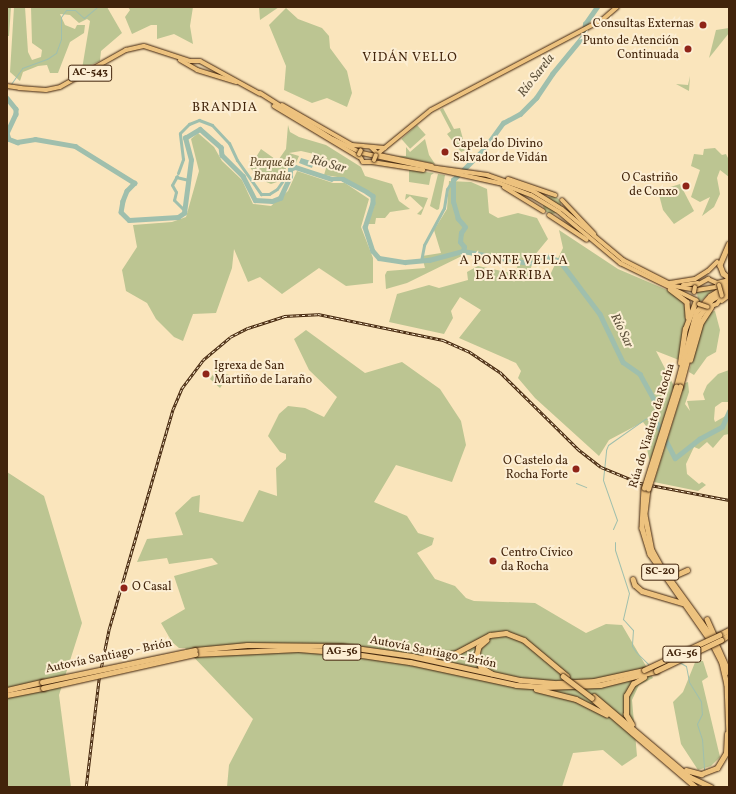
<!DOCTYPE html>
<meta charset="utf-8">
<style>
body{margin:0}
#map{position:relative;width:736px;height:794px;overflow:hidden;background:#fae5bc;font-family:Vollkorn,serif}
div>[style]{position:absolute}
.green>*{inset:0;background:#bcc592;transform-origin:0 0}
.round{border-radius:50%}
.water>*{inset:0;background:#9fbfad}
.stream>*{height:1px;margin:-0.5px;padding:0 0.5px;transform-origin:0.5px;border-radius:0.5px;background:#9fbfad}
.canal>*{height:3px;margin:-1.5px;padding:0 1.5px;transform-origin:1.5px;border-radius:1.5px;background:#9fbfad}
.river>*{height:4.5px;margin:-2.25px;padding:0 2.25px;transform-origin:2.25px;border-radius:2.25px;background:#9fbfad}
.roads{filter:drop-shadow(0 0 1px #42240b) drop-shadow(0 0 1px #42240b)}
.major>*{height:4px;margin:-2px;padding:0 2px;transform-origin:2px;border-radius:2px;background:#edc27e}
.highway>*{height:4.5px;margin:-2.25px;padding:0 2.25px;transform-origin:2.25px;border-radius:2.25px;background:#edc27e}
.rail>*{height:2.5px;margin-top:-1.25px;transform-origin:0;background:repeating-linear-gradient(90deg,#fceed3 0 3px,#42240b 0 6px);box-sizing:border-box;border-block:1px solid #42240b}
.bridges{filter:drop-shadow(0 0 1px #42240b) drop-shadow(0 0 1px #42240b)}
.major-bridge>*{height:4px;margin:-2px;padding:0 2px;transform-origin:2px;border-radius:2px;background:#edc27e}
.highway-bridge>*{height:4.5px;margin:-2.25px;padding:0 2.25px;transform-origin:2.25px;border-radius:2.25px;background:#edc27e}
.dots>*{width:11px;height:11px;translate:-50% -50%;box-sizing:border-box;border:2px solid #fceed3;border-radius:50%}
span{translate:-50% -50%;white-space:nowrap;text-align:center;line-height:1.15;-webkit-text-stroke:4px #fceed3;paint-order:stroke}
.shield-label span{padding:1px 3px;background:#fceed3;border:1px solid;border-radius:3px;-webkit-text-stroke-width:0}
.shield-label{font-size:11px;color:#42240b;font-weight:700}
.poi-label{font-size:12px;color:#42240b}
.right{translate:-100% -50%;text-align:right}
.left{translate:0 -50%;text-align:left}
.park-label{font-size:12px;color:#604c2d;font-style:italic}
.street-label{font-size:12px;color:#42240b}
.neighbourhood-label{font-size:13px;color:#42240b;letter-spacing:1px}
.water-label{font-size:13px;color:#5e523c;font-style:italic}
.frame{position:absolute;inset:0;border:8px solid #42240b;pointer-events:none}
</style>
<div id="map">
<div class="green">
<div style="clip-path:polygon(7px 7px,11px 7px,9px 36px,7px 36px)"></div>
<div style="clip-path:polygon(14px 7px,25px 7px,28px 52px,32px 60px,41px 57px,42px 50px,32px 43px,31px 7px,107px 7px,122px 33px,101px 51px,100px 61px,82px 69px,90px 21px,87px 19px,79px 23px,70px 15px,60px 14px,65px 25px,75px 29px,77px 25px,85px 25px,84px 33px,70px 42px,58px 73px,50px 73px,47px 65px,38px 66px,23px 72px,20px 81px,10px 72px)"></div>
<div style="clip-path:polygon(128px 7px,193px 7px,190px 26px,193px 44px,174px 34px,157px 39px,157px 25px,151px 25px,132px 34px,125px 17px,130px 10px)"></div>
<div style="clip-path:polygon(259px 7px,279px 7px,260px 20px)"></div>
<div style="clip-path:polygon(286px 8px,298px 19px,322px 28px,329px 36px,330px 48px,347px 71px,352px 93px,347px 107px,327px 98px,312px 103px,284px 90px,286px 66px,269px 25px)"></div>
<div style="clip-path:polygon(729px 28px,729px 33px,709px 58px,716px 30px)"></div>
<div style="clip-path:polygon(690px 76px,689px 91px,676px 84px,688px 85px)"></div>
<div style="clip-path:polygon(443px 108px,454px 129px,460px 128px,466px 150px,461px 152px,447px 134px,451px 131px,440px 110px)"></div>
<div style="clip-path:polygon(288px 125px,290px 132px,299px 137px,326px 145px,361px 167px,365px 176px,392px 184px,399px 201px,410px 209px,390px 212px,385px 218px,376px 218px,375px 224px,368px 224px,375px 204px,374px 196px,344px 178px,324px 175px,327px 165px,343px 170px,326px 160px,327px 157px,301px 151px,289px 153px,299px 156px,296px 163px,285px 160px,286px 170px,280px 181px,271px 184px,264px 181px,251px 169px,249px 161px,253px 162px,261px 149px,275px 159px,279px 159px,286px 149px)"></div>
<div style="left:417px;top:125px;width:13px;height:21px;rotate:48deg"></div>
<div style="clip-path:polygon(198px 133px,214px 147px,222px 161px,242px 180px,253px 204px,271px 206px,288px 191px,297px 171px,333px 183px,345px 183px,369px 199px,361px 227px,373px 258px,373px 283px,346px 286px,319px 268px,282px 294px,260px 277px,248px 282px,234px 249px,232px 268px,216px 313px,193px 314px,183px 341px,174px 337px,156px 319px,147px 303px,126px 291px,122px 270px,137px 247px,133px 225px,172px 222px,186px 217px,199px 171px,191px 139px)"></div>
<div style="clip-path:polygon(425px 139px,429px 155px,435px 164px,397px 156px,406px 156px,406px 147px,410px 152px)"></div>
<div style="clip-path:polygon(715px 148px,722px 155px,726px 154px,729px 160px,729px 177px,720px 170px,717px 178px,720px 194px,714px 207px,702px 216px,710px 197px,700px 202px,691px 197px,700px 170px,691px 166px,694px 154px,703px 155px,704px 149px)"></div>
<div style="clip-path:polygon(409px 170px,434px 173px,431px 175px,429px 185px,409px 182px)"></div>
<div style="clip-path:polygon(438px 174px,445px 175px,439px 209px,437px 210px,430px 206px)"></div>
<div style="clip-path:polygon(449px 181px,471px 182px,487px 189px,489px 213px,498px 218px,518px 213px,537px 218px,548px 239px,534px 256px,530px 272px,550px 275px,563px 248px,559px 230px,618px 269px,674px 293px,682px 300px,687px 313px,679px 360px,656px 351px,674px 386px,650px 462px,646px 445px,649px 430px,643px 422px,609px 440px,599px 456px,535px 398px,518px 378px,521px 371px,516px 363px,459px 338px,481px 310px,460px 297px,451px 311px,453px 318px,444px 334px,389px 322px,397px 294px,429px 285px,439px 288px,468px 280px,467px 272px,478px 266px,516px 274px,518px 262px,468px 253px,407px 283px,386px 289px,385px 275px,387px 271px,425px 268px,422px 256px,441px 253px,434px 230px,447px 209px)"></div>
<div style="clip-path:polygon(680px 184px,694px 211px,674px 224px,663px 210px,658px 191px)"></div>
<div style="clip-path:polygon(406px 194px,428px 198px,421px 215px,417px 214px,423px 208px,410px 196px,405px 200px)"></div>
<div class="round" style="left:543px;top:196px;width:18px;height:18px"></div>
<div style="clip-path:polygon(714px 289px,700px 302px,698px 301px,697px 292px)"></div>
<div style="clip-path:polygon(715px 311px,720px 330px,716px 352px,707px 357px,694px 375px,689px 372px,697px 339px,703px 322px,710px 312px)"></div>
<div style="clip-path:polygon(306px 330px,365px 373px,402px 362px,440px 389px,461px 421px,466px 445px,452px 482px,396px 465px,374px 502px,407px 516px,418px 533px,434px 538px,432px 545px,417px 553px,435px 579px,455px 586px,466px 598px,474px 601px,535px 603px,586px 633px,606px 624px,622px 625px,653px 678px,639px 685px,632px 700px,637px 756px,622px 766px,603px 750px,573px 753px,562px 787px,227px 787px,229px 765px,253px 719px,185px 648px,179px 648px,172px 642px,161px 623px,185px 609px,174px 576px,218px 564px,212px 558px,169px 564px,167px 558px,137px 562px,147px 539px,183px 535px,175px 513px,192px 497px,200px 495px,199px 512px,243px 522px,259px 490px,277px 496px,276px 468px,286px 459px,286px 454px,280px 452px,268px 436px,279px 414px,288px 406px,305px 408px,324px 417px,337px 397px,309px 370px,294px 339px)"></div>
<div style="clip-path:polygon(216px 370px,229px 375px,220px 388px,210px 379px)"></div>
<div style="clip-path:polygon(729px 370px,729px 402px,722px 402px,715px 407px,714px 419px,715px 422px,729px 414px,729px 434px,724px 435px,713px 448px,707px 442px,699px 449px,694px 447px,686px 464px,687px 474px,699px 484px,702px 482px,706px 485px,698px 491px,654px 482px,685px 383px,688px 382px,689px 392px,685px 404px,690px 411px,687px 401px,705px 400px,703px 394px,707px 385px,718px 374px)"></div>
<div style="clip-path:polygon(7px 472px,44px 496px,82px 623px,59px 695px,71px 787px,7px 787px)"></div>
<div style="clip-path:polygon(696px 660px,703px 661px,708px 677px,702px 681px,720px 757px,711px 766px,698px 770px,681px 744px,673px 702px,683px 692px)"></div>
</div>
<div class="water">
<div style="clip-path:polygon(301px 158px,314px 162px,312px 168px,299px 163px)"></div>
</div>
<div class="stream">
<div style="left:11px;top:84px;width:19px;rotate:-55deg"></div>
<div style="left:22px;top:68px;width:27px;rotate:-20deg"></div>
<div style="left:47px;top:59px;width:11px;rotate:-34deg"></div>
<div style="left:56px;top:53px;width:15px;rotate:-70deg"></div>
<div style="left:61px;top:39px;width:22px;rotate:-90deg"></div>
<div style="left:61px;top:17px;width:9px;rotate:-54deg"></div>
<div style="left:66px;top:10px;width:9px"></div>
<div style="left:75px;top:10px;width:12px;rotate:42deg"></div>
<div style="left:84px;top:18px;width:17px;rotate:-40deg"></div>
<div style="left:576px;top:483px;width:11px;rotate:22deg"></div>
<div style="left:613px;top:529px;width:10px;rotate:-66deg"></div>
<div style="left:617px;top:520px;width:42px;rotate:-109.3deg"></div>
<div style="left:603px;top:480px;width:30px;rotate:-84deg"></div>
<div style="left:606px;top:450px;width:5px;rotate:-68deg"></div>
<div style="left:608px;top:445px;width:45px;rotate:-35.1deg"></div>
<div style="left:645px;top:419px;width:10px;rotate:-17deg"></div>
<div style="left:615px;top:542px;width:8px;rotate:90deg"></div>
<div style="left:615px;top:550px;width:45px;rotate:72deg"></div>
<div style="left:629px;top:593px;width:27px;rotate:103deg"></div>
<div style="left:623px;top:619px;width:15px;rotate:48deg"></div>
<div style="left:633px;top:630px;width:16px;rotate:94deg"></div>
<div style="left:632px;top:646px;width:7px;rotate:56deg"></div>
<div style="left:636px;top:652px;width:18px;rotate:45deg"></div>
<div style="left:679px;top:662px;width:8px;rotate:30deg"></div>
<div style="left:686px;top:666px;width:16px;rotate:79deg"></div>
<div style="left:689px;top:682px;width:22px;rotate:58deg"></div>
<div style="left:701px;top:701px;width:13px;rotate:86deg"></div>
<div style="left:702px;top:714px;width:11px;rotate:117deg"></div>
<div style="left:697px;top:724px;width:16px;rotate:72deg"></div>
<div style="left:702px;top:739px;width:31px;rotate:86deg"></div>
</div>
<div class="canal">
<div style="left:178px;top:173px;width:15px;rotate:-70deg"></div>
<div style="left:183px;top:159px;width:26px;rotate:-97deg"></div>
<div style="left:180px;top:133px;width:13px;rotate:-45deg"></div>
<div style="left:189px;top:124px;width:11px;rotate:-22deg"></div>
<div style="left:199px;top:120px;width:14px;rotate:21deg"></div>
<div style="left:212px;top:125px;width:25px;rotate:47deg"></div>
<div style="left:229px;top:143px;width:19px;rotate:65deg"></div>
<div style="left:237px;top:160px;width:42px;rotate:54.8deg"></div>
<div style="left:261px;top:194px;width:8px"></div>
<div style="left:269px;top:194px;width:9px;rotate:-32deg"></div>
<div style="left:277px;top:189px;width:19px;rotate:-55deg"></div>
<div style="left:177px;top:176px;width:10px;rotate:119deg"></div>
<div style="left:172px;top:185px;width:8px;rotate:60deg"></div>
<div style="left:176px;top:192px;width:8px;rotate:104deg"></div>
<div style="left:174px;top:200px;width:16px;rotate:45deg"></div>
<div style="left:176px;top:177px;width:13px;rotate:13deg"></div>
<div style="left:421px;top:261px;width:16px;rotate:-79deg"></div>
<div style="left:424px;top:245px;width:42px;rotate:-61.6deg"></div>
<div style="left:444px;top:208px;width:19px;rotate:-81deg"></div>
<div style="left:447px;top:189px;width:7px;rotate:-56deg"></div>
</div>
<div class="river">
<div style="left:7px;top:98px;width:14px;rotate:51deg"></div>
<div style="left:16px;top:109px;width:5px;rotate:90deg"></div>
<div style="left:16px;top:114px;width:21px;rotate:115deg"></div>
<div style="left:7px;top:133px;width:6px;rotate:72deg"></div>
<div style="left:9px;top:139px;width:9px;rotate:21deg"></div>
<div style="left:17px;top:142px;width:18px;rotate:-9deg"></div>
<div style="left:35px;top:139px;width:41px;rotate:9.9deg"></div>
<div style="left:75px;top:146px;width:70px;rotate:31.7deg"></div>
<div style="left:135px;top:183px;width:11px;rotate:135deg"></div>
<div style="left:127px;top:191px;width:11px;rotate:112deg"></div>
<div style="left:123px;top:201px;width:11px;rotate:100deg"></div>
<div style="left:121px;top:212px;width:11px;rotate:45deg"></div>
<div style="left:129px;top:220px;width:49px;rotate:-3.5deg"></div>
<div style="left:178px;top:217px;width:7px;rotate:-34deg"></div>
<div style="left:184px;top:213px;width:53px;rotate:-82.5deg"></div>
<div style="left:191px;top:160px;width:23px;rotate:-105deg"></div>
<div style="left:185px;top:138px;width:17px;rotate:-31deg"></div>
<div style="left:200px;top:129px;width:28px;rotate:41deg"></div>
<div style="left:221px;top:147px;width:8px;rotate:83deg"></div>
<div style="left:222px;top:155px;width:30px;rotate:45deg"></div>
<div style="left:243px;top:176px;width:27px;rotate:63deg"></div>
<div style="left:255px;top:200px;width:17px;rotate:3deg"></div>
<div style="left:272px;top:201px;width:9px;rotate:-21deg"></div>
<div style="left:280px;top:198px;width:23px;rotate:-65deg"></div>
<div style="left:290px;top:177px;width:8px;rotate:-90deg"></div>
<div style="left:290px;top:169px;width:5px;rotate:-22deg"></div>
<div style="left:295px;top:167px;width:38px;rotate:18deg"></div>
<div style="left:331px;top:179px;width:12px"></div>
<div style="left:343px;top:179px;width:27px;rotate:28deg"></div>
<div style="left:367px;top:192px;width:7px;rotate:34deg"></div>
<div style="left:373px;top:196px;width:7px;rotate:90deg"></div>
<div style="left:373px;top:203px;width:25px;rotate:108deg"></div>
<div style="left:365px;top:227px;width:25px;rotate:72deg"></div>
<div style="left:373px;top:251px;width:9px;rotate:49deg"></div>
<div style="left:379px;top:258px;width:26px;rotate:9deg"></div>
<div style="left:405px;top:262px;width:24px;rotate:-5deg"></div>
<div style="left:429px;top:260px;width:35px;rotate:-15deg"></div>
<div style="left:463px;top:251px;width:61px;rotate:10.4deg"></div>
<div style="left:523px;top:262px;width:12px;rotate:5deg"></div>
<div style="left:535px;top:263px;width:14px;rotate:-25deg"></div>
<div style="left:548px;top:257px;width:13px;rotate:18deg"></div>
<div style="left:560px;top:261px;width:66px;rotate:53deg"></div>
<div style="left:600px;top:314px;width:53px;rotate:64.4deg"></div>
<div style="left:623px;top:362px;width:21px;rotate:35deg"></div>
<div style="left:640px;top:374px;width:29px;rotate:61deg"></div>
<div style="left:654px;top:399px;width:9px;rotate:72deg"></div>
<div style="left:657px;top:408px;width:11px;rotate:100deg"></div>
<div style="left:655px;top:419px;width:44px;rotate:62.9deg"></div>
<div style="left:675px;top:458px;width:31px;rotate:-38deg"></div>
<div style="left:699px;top:439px;width:26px;rotate:-28deg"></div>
<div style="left:722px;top:427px;width:17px;rotate:-66deg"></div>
<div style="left:463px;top:251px;width:4px;rotate:-76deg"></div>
<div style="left:464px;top:247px;width:6px;rotate:-129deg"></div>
<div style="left:460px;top:242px;width:9px;rotate:-84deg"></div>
<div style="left:461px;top:233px;width:7px;rotate:-56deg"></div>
<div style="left:465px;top:227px;width:11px;rotate:-131deg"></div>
<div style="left:458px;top:219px;width:18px;rotate:-106deg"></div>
<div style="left:453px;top:202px;width:22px;rotate:-90deg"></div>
<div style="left:453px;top:180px;width:44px;rotate:-45deg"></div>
<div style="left:484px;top:149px;width:32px;rotate:-54deg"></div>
<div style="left:503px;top:123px;width:19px;rotate:-28deg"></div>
<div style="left:520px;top:114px;width:23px;rotate:-45deg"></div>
<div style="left:536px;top:98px;width:29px;rotate:-56deg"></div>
<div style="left:552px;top:74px;width:50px;rotate:-50.6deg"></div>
<div style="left:584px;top:35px;width:11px;rotate:-85deg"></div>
<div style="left:585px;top:24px;width:21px;rotate:-55deg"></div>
</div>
<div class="roads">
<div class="major">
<div style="left:180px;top:60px;width:20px;rotate:30deg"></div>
<div style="left:197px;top:70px;width:41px;rotate:17.1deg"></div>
<div style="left:7px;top:86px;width:14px;rotate:8deg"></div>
<div style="left:19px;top:88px;width:27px;rotate:4deg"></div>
<div style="left:46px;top:90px;width:14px;rotate:-12deg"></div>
<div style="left:60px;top:87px;width:76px;rotate:-29.3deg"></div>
<div style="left:126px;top:50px;width:18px;rotate:-13deg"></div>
<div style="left:144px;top:46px;width:48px;rotate:18.1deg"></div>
<div style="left:190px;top:61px;width:10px"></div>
<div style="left:200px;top:61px;width:68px;rotate:28.8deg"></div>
<div style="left:260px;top:93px;width:82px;rotate:32.5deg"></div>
<div style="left:329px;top:137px;width:37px;rotate:26deg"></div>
<div style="left:362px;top:153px;width:140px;rotate:12.4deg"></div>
<div style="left:499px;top:183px;width:34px;rotate:21deg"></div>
<div style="left:531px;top:195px;width:33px;rotate:31deg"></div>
<div style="left:559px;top:212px;width:80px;rotate:39.9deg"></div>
<div style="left:620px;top:263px;width:85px;rotate:26deg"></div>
<div style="left:282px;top:105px;width:81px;rotate:29.7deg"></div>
<div style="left:352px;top:145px;width:33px;rotate:5deg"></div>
<div style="left:274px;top:106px;width:99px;rotate:31deg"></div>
<div style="left:371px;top:147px;width:11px;rotate:45deg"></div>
<div style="left:379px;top:155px;width:54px;rotate:11.7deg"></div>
<div style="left:359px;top:155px;width:8px;rotate:60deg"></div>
<div style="left:363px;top:162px;width:10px"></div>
<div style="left:376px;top:155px;width:71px;rotate:-39.3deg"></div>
<div style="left:431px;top:110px;width:193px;rotate:-27.8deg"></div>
<div style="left:602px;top:20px;width:20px;rotate:-41deg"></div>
<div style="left:372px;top:162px;width:52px;rotate:8.9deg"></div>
<div style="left:430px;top:167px;width:58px;rotate:8deg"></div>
<div style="left:487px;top:175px;width:49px;rotate:19.2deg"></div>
<div style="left:533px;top:191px;width:34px;rotate:32deg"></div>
<div style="left:562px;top:209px;width:80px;rotate:39.9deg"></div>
<div style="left:623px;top:260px;width:57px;rotate:27deg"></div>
<div style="left:674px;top:286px;width:23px;rotate:10deg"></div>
<div style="left:697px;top:290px;width:30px;rotate:-9deg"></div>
<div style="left:508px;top:179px;width:50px;rotate:18.8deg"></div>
<div style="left:504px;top:187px;width:46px;rotate:31.6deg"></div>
<div style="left:562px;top:200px;width:47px;rotate:46.7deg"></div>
<div style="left:549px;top:215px;width:45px;rotate:33.3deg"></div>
<div style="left:670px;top:283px;width:25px;rotate:-9deg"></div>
<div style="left:695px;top:279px;width:15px;rotate:-32deg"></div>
<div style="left:708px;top:271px;width:13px;rotate:-45deg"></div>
<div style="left:683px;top:285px;width:15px;rotate:-8deg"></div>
<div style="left:697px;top:285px;width:13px;rotate:-29deg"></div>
<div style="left:708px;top:279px;width:12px;rotate:24deg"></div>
<div style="left:708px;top:307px;width:9px;rotate:-18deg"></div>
<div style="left:717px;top:304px;width:7px;rotate:-56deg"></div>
</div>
<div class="highway">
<div style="left:729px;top:244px;width:23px;rotate:113deg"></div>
<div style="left:720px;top:265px;width:9px;rotate:69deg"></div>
<div style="left:723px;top:273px;width:8px;rotate:40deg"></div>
<div style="left:717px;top:283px;width:12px;rotate:-14deg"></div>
<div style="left:670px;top:289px;width:21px;rotate:37deg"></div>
<div style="left:687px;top:302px;width:15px;rotate:86deg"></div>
<div style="left:721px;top:300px;width:10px;rotate:-37deg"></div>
<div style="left:690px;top:360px;width:37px;rotate:-74deg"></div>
<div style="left:700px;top:324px;width:20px;rotate:-57deg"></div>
<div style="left:680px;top:363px;width:34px;rotate:-82deg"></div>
<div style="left:685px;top:329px;width:30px;rotate:-69deg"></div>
<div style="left:676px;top:387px;width:78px;rotate:-75.1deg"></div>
<div style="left:696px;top:312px;width:21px;rotate:-49deg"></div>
<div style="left:710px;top:296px;width:22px;rotate:-32deg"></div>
<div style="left:680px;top:387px;width:73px;rotate:-75deg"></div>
<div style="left:699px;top:316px;width:21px;rotate:-53deg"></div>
<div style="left:712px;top:299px;width:20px;rotate:-30deg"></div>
<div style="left:644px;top:488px;width:40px;rotate:92.9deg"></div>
<div style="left:642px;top:528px;width:27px;rotate:73deg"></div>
<div style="left:650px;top:554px;width:108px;rotate:55.1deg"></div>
<div style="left:712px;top:643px;width:22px;rotate:63deg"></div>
<div style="left:722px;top:663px;width:22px;rotate:77deg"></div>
<div style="left:727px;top:684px;width:53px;rotate:87.8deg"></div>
<div style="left:648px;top:489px;width:26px;rotate:97deg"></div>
<div style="left:645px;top:515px;width:36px;rotate:79deg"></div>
<div style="left:652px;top:550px;width:21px;rotate:61deg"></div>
<div style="left:662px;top:568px;width:90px;rotate:54deg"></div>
<div style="left:715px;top:641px;width:34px;rotate:66deg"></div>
<div style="left:667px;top:572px;width:9px;rotate:18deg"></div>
<div style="left:676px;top:575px;width:12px;rotate:-24deg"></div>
<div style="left:633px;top:579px;width:6px;rotate:72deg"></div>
<div style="left:635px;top:585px;width:9px;rotate:41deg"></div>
<div style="left:642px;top:591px;width:42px;rotate:16.7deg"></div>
<div style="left:707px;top:619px;width:17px;rotate:66deg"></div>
<div style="left:719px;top:635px;width:11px;rotate:-27deg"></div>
<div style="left:487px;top:640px;width:11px;rotate:139deg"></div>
<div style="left:479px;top:647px;width:8px;rotate:104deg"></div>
<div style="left:477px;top:655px;width:13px;rotate:72deg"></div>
<div style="left:481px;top:667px;width:12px;rotate:31deg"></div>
<div style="left:721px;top:640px;width:9px;rotate:-32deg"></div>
<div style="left:195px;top:650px;width:52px;rotate:-5.5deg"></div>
<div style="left:247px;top:645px;width:94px;rotate:0.6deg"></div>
<div style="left:341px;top:646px;width:72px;rotate:8deg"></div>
<div style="left:412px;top:656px;width:111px;rotate:12.5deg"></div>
<div style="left:520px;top:680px;width:37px;rotate:5deg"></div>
<div style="left:557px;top:683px;width:37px;rotate:-3deg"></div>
<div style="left:594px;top:681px;width:51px;rotate:-12.4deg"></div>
<div style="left:195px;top:654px;width:103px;rotate:-2.8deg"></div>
<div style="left:298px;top:649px;width:50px;rotate:4.6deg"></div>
<div style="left:348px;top:653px;width:63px;rotate:8.3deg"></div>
<div style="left:410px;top:662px;width:108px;rotate:12.2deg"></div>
<div style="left:516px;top:685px;width:28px;rotate:4deg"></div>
<div style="left:544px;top:687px;width:56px;rotate:-2deg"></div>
<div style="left:600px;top:685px;width:58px;rotate:-14deg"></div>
<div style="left:425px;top:657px;width:31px;rotate:-7deg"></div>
<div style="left:456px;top:653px;width:38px;rotate:-28deg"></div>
<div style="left:490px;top:635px;width:16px;rotate:-7deg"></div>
<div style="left:506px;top:633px;width:19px;rotate:21deg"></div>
<div style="left:524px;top:640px;width:56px;rotate:39.9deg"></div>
<div style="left:536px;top:689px;width:41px;rotate:14deg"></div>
<div style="left:576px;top:699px;width:34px;rotate:27deg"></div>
<div style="left:7px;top:690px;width:36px;rotate:-13deg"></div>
<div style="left:7px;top:695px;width:37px;rotate:-11deg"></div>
<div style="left:594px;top:696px;width:126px;rotate:40.2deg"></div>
<div style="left:690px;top:777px;width:23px;rotate:25deg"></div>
<div style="left:594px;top:700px;width:134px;rotate:40.5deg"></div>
<div style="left:632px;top:725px;width:12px;rotate:-121deg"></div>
<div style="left:626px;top:715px;width:19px;rotate:-90deg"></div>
<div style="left:626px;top:696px;width:14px;rotate:-60deg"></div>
<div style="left:633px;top:684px;width:13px;rotate:-32deg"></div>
<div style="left:686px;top:770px;width:16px;rotate:15deg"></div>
<div style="left:701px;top:774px;width:17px;rotate:-21deg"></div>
<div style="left:717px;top:768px;width:17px;rotate:-59deg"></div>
<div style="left:726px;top:753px;width:19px;rotate:-87deg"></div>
</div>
</div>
<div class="rail">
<div style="left:86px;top:787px;width:110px;rotate:-83.2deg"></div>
<div style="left:99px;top:678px;width:50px;rotate:-78.5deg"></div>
<div style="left:109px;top:629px;width:229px;rotate:-73.8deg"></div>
<div style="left:173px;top:409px;width:23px;rotate:-67deg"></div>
<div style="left:182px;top:388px;width:35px;rotate:-53deg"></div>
<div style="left:203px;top:360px;width:35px;rotate:-40deg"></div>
<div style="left:230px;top:337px;width:20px;rotate:-27deg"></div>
<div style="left:248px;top:328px;width:38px;rotate:-18deg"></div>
<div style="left:284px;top:316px;width:34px;rotate:-3deg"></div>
<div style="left:318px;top:314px;width:128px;rotate:11.7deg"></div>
<div style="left:443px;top:340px;width:30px;rotate:24deg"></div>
<div style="left:470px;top:352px;width:36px;rotate:34deg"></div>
<div style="left:500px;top:372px;width:110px;rotate:44.6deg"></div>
<div style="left:578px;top:449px;width:29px;rotate:38deg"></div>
<div style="left:601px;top:467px;width:42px;rotate:22.3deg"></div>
<div style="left:640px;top:483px;width:91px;rotate:10.8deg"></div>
</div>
<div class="bridges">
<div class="major-bridge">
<div style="left:359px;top:154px;width:4px;rotate:-63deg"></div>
<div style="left:374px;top:160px;width:5px;rotate:-68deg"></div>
<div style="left:719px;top:285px;width:11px;rotate:75deg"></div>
<div style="left:694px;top:292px;width:5px;rotate:-79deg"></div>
<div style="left:699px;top:304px;width:9px;rotate:18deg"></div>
</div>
<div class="highway-bridge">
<div style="left:644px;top:488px;width:106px;rotate:-72.4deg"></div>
<div style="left:648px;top:489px;width:107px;rotate:-72.6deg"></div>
<div style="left:644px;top:670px;width:83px;rotate:-25deg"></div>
<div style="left:656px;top:671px;width:72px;rotate:-25.5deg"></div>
<div style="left:563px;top:676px;width:36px;rotate:37deg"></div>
<div style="left:42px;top:682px;width:156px;rotate:-11.8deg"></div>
<div style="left:43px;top:688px;width:156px;rotate:-12.6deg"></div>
</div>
</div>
<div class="dots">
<div style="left:703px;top:25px;background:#8f2418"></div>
<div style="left:688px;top:49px;background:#8f2418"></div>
<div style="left:445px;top:152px;background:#8f2418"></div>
<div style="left:686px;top:186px;background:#8f2418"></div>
<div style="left:206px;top:374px;background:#8f2418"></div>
<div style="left:576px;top:469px;background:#8f2418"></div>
<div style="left:493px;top:561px;background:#8f2418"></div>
<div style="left:124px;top:588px;background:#8f2418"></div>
</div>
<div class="shield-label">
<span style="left:90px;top:73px">AC-543</span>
<span style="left:660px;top:572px">SC-20</span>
<span style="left:342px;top:652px">AG-56</span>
<span style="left:682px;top:654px">AG-56</span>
</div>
<div class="poi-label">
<span class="right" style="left:694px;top:25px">Consultas Externas</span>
<span class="right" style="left:679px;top:49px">Punto de Atención<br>Continuada</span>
<span class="left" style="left:453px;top:152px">Capela do Divino<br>Salvador de Vidán</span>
<span class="right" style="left:678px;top:186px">O Castriño<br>de Conxo</span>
<span class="left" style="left:214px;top:374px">Igrexa de San<br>Martiño de Laraño</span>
<span class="right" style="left:568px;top:469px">O Castelo da<br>Rocha Forte</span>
<span class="left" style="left:501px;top:561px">Centro Cívico<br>da Rocha</span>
<span class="left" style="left:132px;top:588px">O Casal</span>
</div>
<div class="park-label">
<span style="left:272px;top:171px">Parque de<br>Brandia</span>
</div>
<div class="street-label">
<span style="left:653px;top:426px;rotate:-73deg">Rúa do Viaduto da Rocha</span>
<span style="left:433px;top:653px;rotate:11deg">Autovía Santiago - Brión</span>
<span style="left:109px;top:657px;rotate:-12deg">Autovía Santiago - Brión</span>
</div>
<div class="neighbourhood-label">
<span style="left:410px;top:58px">VIDÁN VELLO</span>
<span style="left:225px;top:108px">BRANDIA</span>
<span style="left:514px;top:269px">A PONTE VELLA<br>DE ARRIBA</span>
</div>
<div class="water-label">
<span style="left:537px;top:76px;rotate:-52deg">Río Sarela</span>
<span style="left:328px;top:165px;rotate:15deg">Río Sar</span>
<span style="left:621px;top:331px;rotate:64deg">Río Sar</span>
</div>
<div class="frame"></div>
</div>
